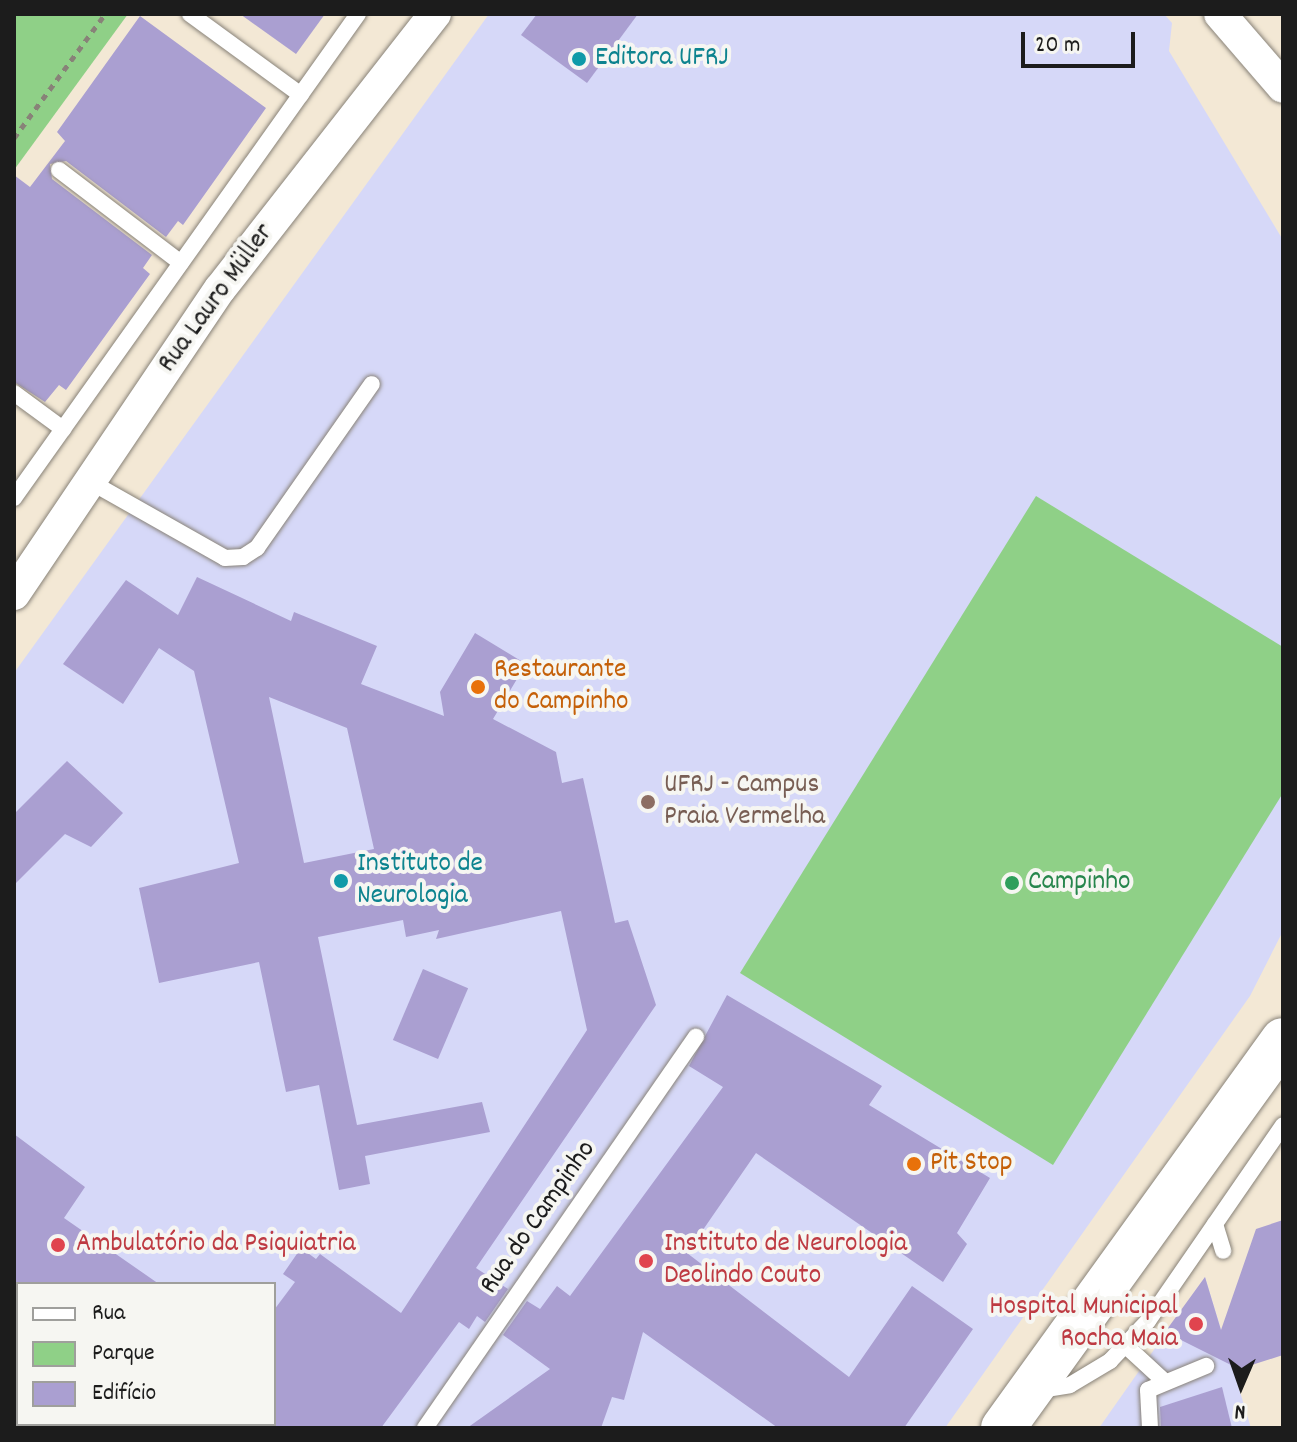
<!DOCTYPE html>
<meta charset="utf-8">
<style>
body{margin:0}
#map{position:relative;width:1297px;height:1442px;overflow:hidden;background:#f3e8d5;font-family:Dekko,sans-serif}
div>[style]{position:absolute}
.built>*{inset:0;background:#d6d8f8}
.green>*{inset:0;background:#8fd087}
.building>*{inset:0;background:#aa9fd1;transform-origin:0 0}
.path>*{height:5px;margin-top:-2.5px;transform-origin:0;background:repeating-linear-gradient(90deg,#888278 0 6px,transparent 0 12px)}
.roads{filter:drop-shadow(0 0 2px #888278) drop-shadow(0 0 2px #888278)}
.lane>*{height:16px;margin:-8px;padding:0 8px;transform-origin:8px;border-radius:8px;background:#fff}
.street>*{height:32px;margin:-16px;padding:0 16px;transform-origin:16px;border-radius:16px;background:#fff}
.highway>*{height:44px;margin:-22px;padding:0 22px;transform-origin:22px;border-radius:22px;background:#fff}
.dots>*{width:22px;height:22px;translate:-50% -50%;box-sizing:border-box;border:4px solid #f6f6f2;border-radius:50%}
span{translate:-50% -50%;white-space:nowrap;text-align:center;line-height:1.15;-webkit-text-stroke:8px #f6f6f2;paint-order:stroke}
.culture-label{font-size:28px;color:#0d838f}
.left{translate:0 -50%;text-align:left}
.street-label{font-size:28px;color:#1c1c1c}
.food-label{font-size:28px;color:#c56008}
.education-label{font-size:28px;color:#785e54}
.leisure-label{font-size:28px;color:#27864d}
.health-label{font-size:28px;color:#be3a42}
.right{translate:-100% -50%;text-align:right}
.frame{position:absolute;inset:0;border:16px solid #1c1c1c;pointer-events:none}
.legend{position:absolute;left:16px;top:1282px;width:260px;height:144px;box-sizing:border-box;background:#f6f6f2;border:2px solid #9f9f9c;margin:0;padding:10px 14px;list-style:none;font-size:24px;color:#1c1c1c}
.legend li{display:flex;align-items:center;gap:16px;height:40px}
.legend b{width:40px;border:2px solid #9f9f9c}
.north{position:absolute;left:1201px;top:1346px;width:80px;height:80px;-webkit-text-stroke:6px #f6f6f2;paint-order:stroke;rotate:182deg;font-size:22px;font-weight:700;line-height:32px;text-align:center;color:#1c1c1c}
.north::after{content:'';display:block;margin:auto;width:28px;height:36px;background:#1c1c1c;clip-path:polygon(50% 0,100% 100%,50% 72%,0 100%)}
.scale{position:absolute;left:1021px;top:32px;width:114px;height:36px;box-sizing:border-box;border:4px solid #1c1c1c;border-top:0;padding-left:10px;font-size:24px;line-height:28px;white-space:nowrap;color:#1c1c1c;-webkit-text-stroke:6px #f6f6f2;paint-order:stroke}
</style>
<div id="map">
<div class="built">
<div style="clip-path:polygon(evenodd,489px 14px,1164px 14px,1172px 23px,1169px 51px,1283px 240px,1283px 931px,1250px 996px,945px 1428px,14px 1428px,14px 673px,489px 14px,18px 1284px,274px 1284px,274px 1424px,18px 1424px,18px 1284px)"></div>
<div style="clip-path:polygon(1205px 1277px,1251px 1428px,1099px 1428px)"></div>
</div>
<div class="green">
<div style="clip-path:polygon(14px 14px,128px 14px,14px 170px)"></div>
<div style="clip-path:polygon(1036px 496px,1283px 647px,1283px 793px,1053px 1165px,740px 973px)"></div>
</div>
<div class="building">
<div style="clip-path:polygon(240px 14px,325px 14px,296px 54px)"></div>
<div style="clip-path:polygon(537px 14px,638px 14px,587px 83px,521px 35px)"></div>
<div style="clip-path:polygon(140px 16px,266px 108px,183px 225px,178px 221px,166px 237px,66px 161px,50px 164px,52px 179px,152px 255px,143px 268px,150px 274px,66px 390px,59px 385px,45px 402px,14px 382px,14px 175px,30px 187px,65px 141px,57px 132px)"></div>
<div style="clip-path:polygon(evenodd,197px 577px,291px 621px,294px 612px,377px 646px,361px 684px,444px 716px,440px 692px,475px 633px,526px 664px,493px 719px,556px 752px,562px 783px,583px 778px,615px 923px,628px 920px,656px 1005px,476px 1268px,508px 1289px,485px 1322px,477px 1316px,469px 1329px,459px 1322px,381px 1428px,274px 1428px,274px 1310px,295px 1282px,283px 1274px,301px 1248px,316px 1259px,320px 1254px,401px 1313px,587px 1030px,561px 911px,436px 939px,439px 930px,406px 937px,403px 920px,318px 937px,357px 1125px,482px 1102px,490px 1132px,365px 1156px,370px 1184px,339px 1190px,319px 1085px,286px 1092px,259px 962px,159px 983px,139px 888px,239px 863px,194px 671px,159px 648px,123px 704px,63px 664px,126px 580px,178px 615px,197px 577px,269px 697px,347px 728px,374px 849px,304px 863px,269px 697px)"></div>
<div style="clip-path:polygon(67px 761px,123px 813px,91px 847px,65px 834px,14px 885px,14px 814px)"></div>
<div style="left:423px;top:969px;width:49px;height:77px;rotate:23deg"></div>
<div style="clip-path:polygon(727px 995px,882px 1086px,869px 1105px,990px 1178px,957px 1233px,967px 1244px,943px 1282px,756px 1153px,687px 1253px,849px 1377px,912px 1286px,973px 1329px,904px 1428px,778px 1428px,643px 1332px,624px 1400px,612px 1397px,601px 1428px,467px 1428px,550px 1369px,503px 1335px,527px 1301px,540px 1309px,557px 1286px,570px 1296px,723px 1087px,689px 1066px)"></div>
<div style="clip-path:polygon(14px 1134px,85px 1187px,64px 1218px,159px 1284px,14px 1284px)"></div>
<div style="clip-path:polygon(1283px 1220px,1283px 1355px,1239px 1369px,1165px 1332px,1205px 1277px,1221px 1330px,1256px 1229px)"></div>
<div style="clip-path:polygon(1222px 1387px,1232px 1428px,1161px 1428px,1160px 1407px)"></div>
</div>
<div class="path">
<div style="left:14px;top:138px;width:154px;rotate:-53.7deg"></div>
</div>
<div class="roads">
<div class="lane">
<div style="left:190px;top:14px;width:137px;rotate:36.1deg"></div>
<div style="left:59px;top:170px;width:153px;rotate:37.3deg"></div>
<div style="left:14px;top:393px;width:61px;rotate:36.3deg"></div>
<div style="left:89px;top:481px;width:156px;rotate:29.5deg"></div>
<div style="left:225px;top:558px;width:18px;rotate:-3deg"></div>
<div style="left:243px;top:557px;width:17px;rotate:-33deg"></div>
<div style="left:257px;top:548px;width:200px;rotate:-55deg"></div>
<div style="left:14px;top:498px;width:594px;rotate:-54.6deg"></div>
<div style="left:1215px;top:1224px;width:28px;rotate:73deg"></div>
<div style="left:1125px;top:1345px;width:53px;rotate:42.7deg"></div>
<div style="left:14px;top:1390px;width:5px;rotate:37deg"></div>
<div style="left:1040px;top:1390px;width:30px;rotate:-9deg"></div>
<div style="left:1070px;top:1385px;width:47px;rotate:-31deg"></div>
<div style="left:1110px;top:1361px;width:55px;rotate:-46.5deg"></div>
<div style="left:1148px;top:1321px;width:238px;rotate:-55.4deg"></div>
<div style="left:62px;top:1424px;width:7px;rotate:34deg"></div>
<div style="left:425px;top:1428px;width:476px;rotate:-55.3deg"></div>
<div style="left:1150px;top:1428px;width:38px;rotate:-93deg"></div>
<div style="left:1148px;top:1390px;width:63px;rotate:-22.5deg"></div>
</div>
<div class="street">
<div style="left:1220px;top:14px;width:96px;rotate:49.2deg"></div>
<div style="left:14px;top:594px;width:368px;rotate:-56deg"></div>
<div style="left:220px;top:289px;width:349px;rotate:-52deg"></div>
</div>
<div class="highway">
<div style="left:1003px;top:1428px;width:478px;rotate:-54.2deg"></div>
</div>
</div>
<div class="dots">
<div style="left:579px;top:59px;background:#0f9aa8"></div>
<div style="left:478px;top:687px;background:#e8710a"></div>
<div style="left:648px;top:802px;background:#8d6e63"></div>
<div style="left:341px;top:881px;background:#0f9aa8"></div>
<div style="left:1012px;top:883px;background:#2e9e5b"></div>
<div style="left:914px;top:1164px;background:#e8710a"></div>
<div style="left:58px;top:1245px;background:#e0444e"></div>
<div style="left:646px;top:1261px;background:#e0444e"></div>
<div style="left:1196px;top:1324px;background:#e0444e"></div>
</div>
<div class="culture-label">
<span class="left" style="left:595px;top:59px">Editora UFRJ</span>
<span class="left" style="left:357px;top:881px">Instituto de<br>Neurologia</span>
</div>
<div class="street-label">
<span style="left:217px;top:299px;rotate:-54deg">Rua Lauro Müller</span>
<span style="left:539px;top:1218px;rotate:-55deg">Rua do Campinho</span>
</div>
<div class="food-label">
<span class="left" style="left:494px;top:687px">Restaurante<br>do Campinho</span>
<span class="left" style="left:930px;top:1164px">Pit Stop</span>
</div>
<div class="education-label">
<span class="left" style="left:664px;top:802px">UFRJ - Campus<br>Praia Vermelha</span>
</div>
<div class="leisure-label">
<span class="left" style="left:1028px;top:883px">Campinho</span>
</div>
<div class="health-label">
<span class="left" style="left:76px;top:1245px">Ambulatório da Psiquiatria</span>
<span class="left" style="left:664px;top:1261px">Instituto de Neurologia<br>Deolindo Couto</span>
<span class="right" style="left:1178px;top:1324px">Hospital Municipal<br>Rocha Maia</span>
</div>
<div class="frame"></div>
<ul class="legend">
<li><b style="height:10px;background:#fff"></b>Rua</li>
<li><b style="height:22px;background:#8fd087"></b>Parque</li>
<li><b style="height:22px;background:#aa9fd1"></b>Edifício</li>
</ul>
<div class="north">N</div>
<div class="scale">20 m</div>
</div>
